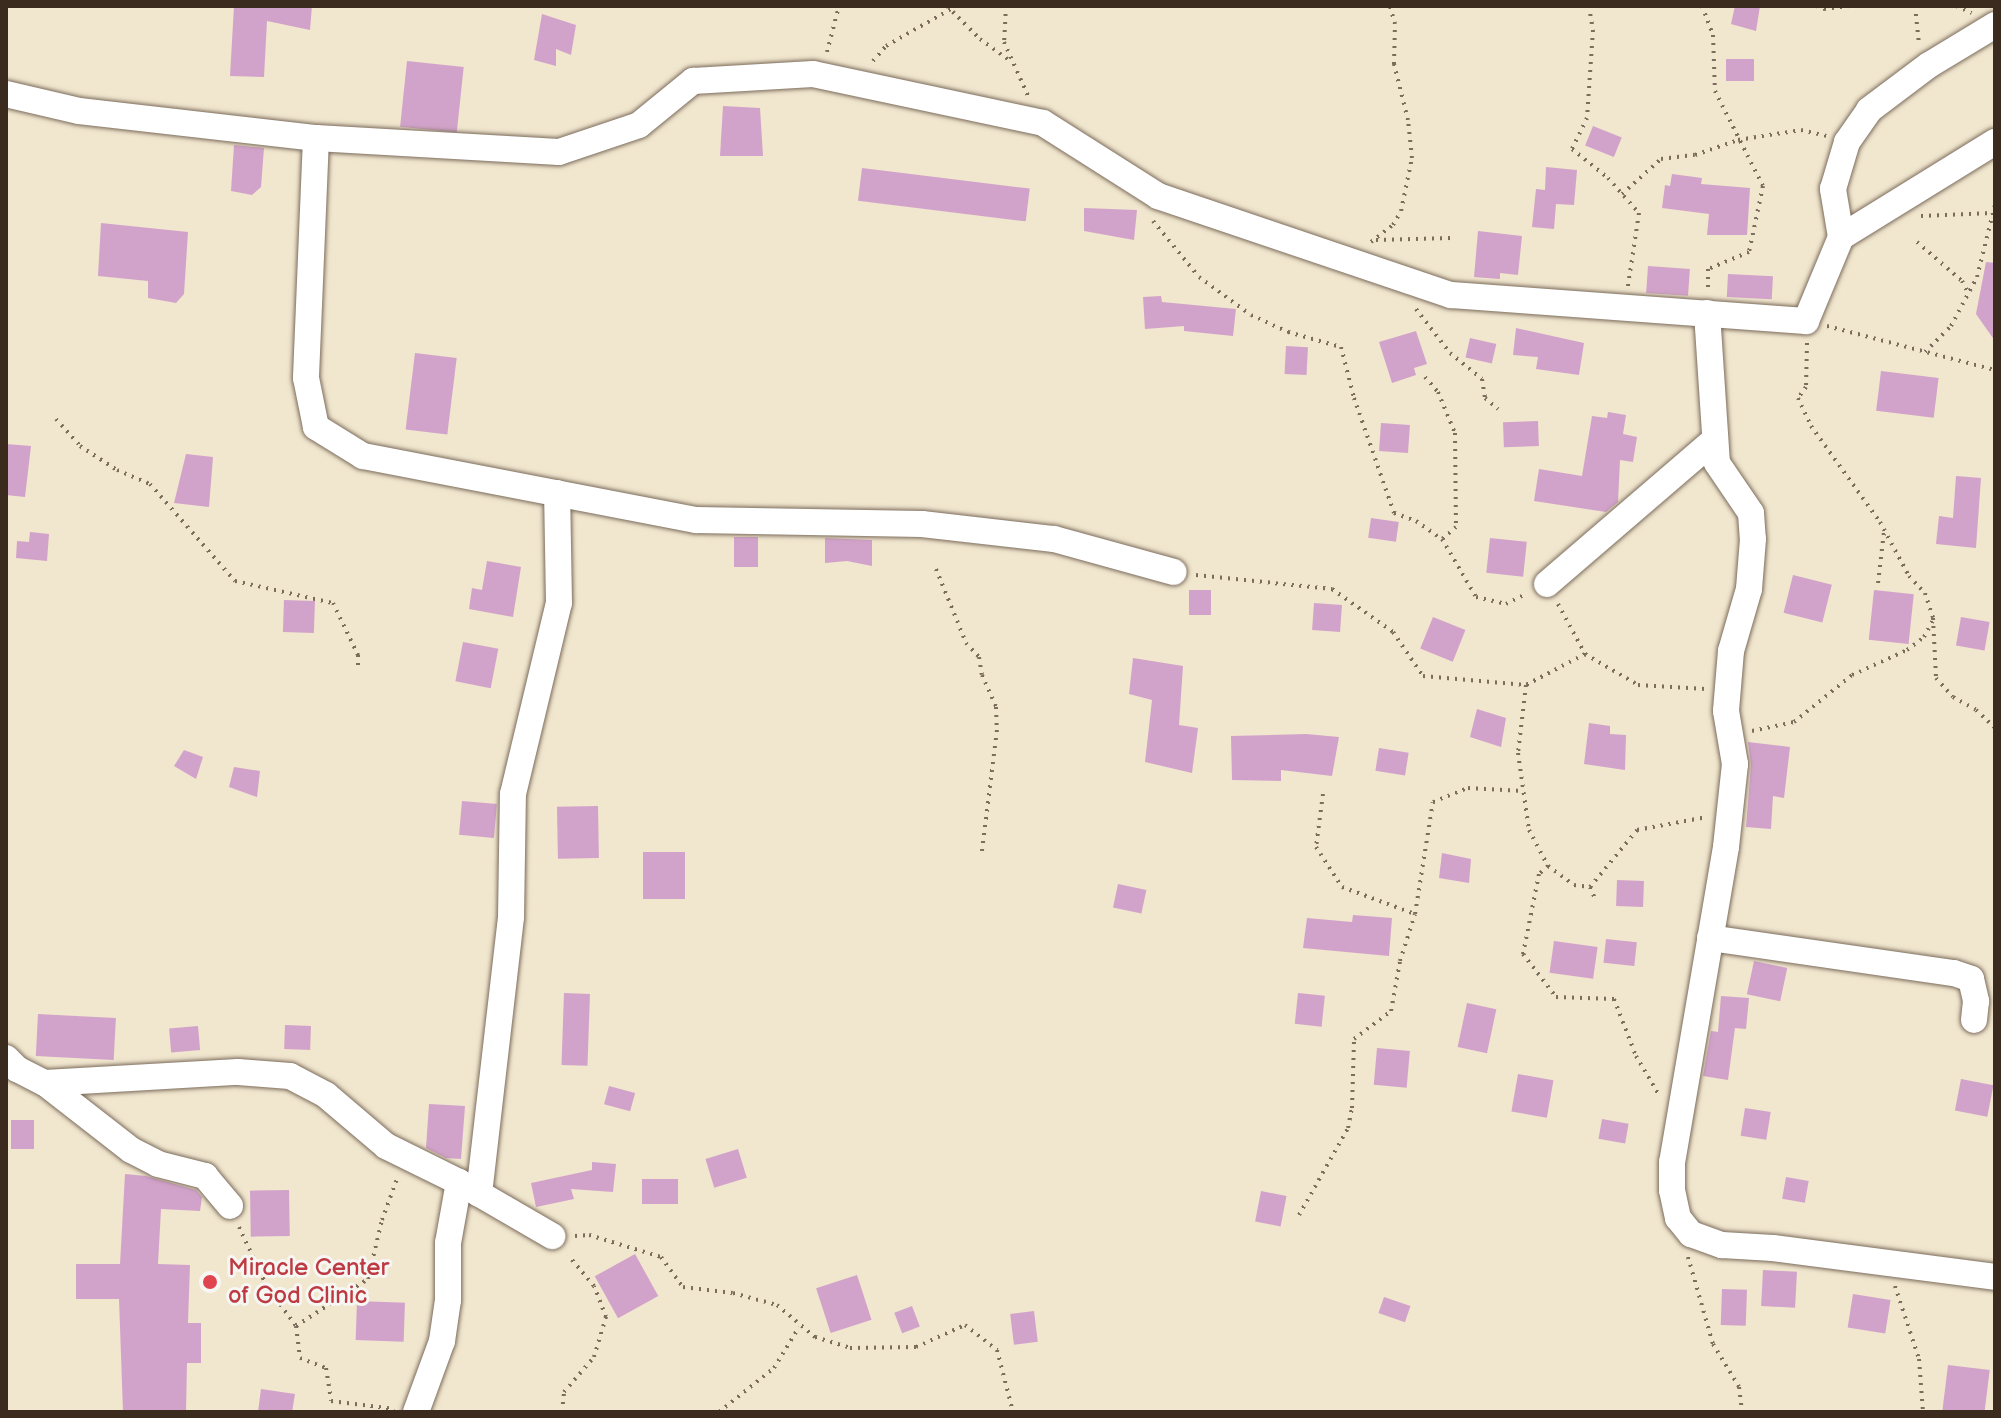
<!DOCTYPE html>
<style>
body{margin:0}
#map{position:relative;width:2001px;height:1418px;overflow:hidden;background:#f1e6ce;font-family:"Balsamiq Sans",sans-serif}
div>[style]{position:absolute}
.building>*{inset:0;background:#d2a3ca;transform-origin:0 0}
.path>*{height:4px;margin-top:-2px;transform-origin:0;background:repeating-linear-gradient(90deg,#7b6c5c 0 2px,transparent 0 8px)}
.roads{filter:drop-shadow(0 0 2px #7b6c5c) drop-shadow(0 0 2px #7b6c5c)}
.minor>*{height:26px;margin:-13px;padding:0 13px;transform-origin:13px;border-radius:13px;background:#fff}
.dots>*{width:22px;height:22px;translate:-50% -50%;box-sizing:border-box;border:4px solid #f6f6f2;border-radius:50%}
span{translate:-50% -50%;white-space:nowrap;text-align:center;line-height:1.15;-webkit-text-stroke:6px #f6f6f2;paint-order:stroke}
.health-label{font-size:24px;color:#be3a42}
.left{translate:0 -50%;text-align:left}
.frame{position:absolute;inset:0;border:8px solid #3b2a1e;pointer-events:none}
</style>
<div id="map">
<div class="building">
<div style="clip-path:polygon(234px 6px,312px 6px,310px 30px,267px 21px,264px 77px,230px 76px)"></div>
<div style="clip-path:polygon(1735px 6px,1760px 6px,1756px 31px,1731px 24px)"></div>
<div style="clip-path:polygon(542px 14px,576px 25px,571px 55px,556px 49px,556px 66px,534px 60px)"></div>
<div style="left:1754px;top:59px;width:22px;height:28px;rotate:90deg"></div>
<div style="left:407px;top:61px;width:57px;height:66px;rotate:6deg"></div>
<div style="clip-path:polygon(723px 106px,760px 108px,763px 156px,720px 156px)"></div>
<div style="left:1593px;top:126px;width:31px;height:21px;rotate:22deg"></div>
<div style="clip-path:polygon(234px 145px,264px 148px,261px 187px,252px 195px,231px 191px)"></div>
<div style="clip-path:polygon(1546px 167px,1577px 170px,1574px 205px,1556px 204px,1554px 229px,1532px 227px,1536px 189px,1545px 190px)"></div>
<div style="left:862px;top:168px;width:169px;height:33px;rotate:7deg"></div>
<div style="clip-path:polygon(1672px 174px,1702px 178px,1701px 184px,1750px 188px,1747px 235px,1707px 235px,1709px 214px,1662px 208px,1665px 185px,1670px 186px)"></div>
<div style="clip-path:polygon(1084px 208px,1137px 210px,1134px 240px,1084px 231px)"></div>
<div style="clip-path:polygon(101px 223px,188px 232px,184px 294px,176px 303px,148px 298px,148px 281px,98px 276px)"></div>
<div style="clip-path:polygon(1478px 231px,1522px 236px,1518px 275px,1500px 273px,1500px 279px,1474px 277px)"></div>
<div style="clip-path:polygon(1986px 262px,1995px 263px,1995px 341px,1976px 314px)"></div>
<div style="left:1648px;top:266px;width:42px;height:27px;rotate:4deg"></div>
<div style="left:1728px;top:274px;width:45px;height:23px;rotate:3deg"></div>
<div style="clip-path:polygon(1161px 296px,1162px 302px,1236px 309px,1233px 336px,1184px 331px,1184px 326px,1145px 329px,1143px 297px)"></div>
<div style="clip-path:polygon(1516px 328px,1584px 343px,1579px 375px,1536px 369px,1538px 357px,1513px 355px)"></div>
<div style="clip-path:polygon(1416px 331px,1427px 364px,1414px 368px,1416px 375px,1392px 383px,1379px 342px)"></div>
<div style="left:1470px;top:338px;width:27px;height:20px;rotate:13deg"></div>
<div style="left:1286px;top:346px;width:22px;height:28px;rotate:3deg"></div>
<div style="left:415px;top:353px;width:42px;height:77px;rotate:7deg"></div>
<div style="left:1881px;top:371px;width:58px;height:40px;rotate:7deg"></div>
<div style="clip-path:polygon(1608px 412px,1626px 415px,1623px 434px,1637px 437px,1633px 462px,1620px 460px,1618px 502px,1606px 512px,1534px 501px,1539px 469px,1582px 476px,1592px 416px,1607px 418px)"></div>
<div style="left:1538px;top:421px;width:25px;height:35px;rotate:88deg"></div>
<div style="left:1381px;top:423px;width:29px;height:28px;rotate:4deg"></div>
<div style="clip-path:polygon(6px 444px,31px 446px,25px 497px,6px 495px)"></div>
<div style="clip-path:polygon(186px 454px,213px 457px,209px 507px,174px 503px)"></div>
<div style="clip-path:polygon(1956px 476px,1981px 478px,1976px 548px,1936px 544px,1939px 516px,1953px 518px)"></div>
<div style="left:1371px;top:518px;width:28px;height:20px;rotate:8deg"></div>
<div style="clip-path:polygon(30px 532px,49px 534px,47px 561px,16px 558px,17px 541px,29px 542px)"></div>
<div style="left:734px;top:537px;width:24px;height:30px"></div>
<div style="clip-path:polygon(825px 538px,872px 540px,872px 566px,847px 561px,825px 563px)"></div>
<div style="left:1490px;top:538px;width:37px;height:35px;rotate:6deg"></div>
<div style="clip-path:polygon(487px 561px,521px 567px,513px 617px,469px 609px,472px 588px,482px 590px)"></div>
<div style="left:1793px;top:575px;width:40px;height:39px;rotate:14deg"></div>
<div style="left:1189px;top:590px;width:22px;height:25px"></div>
<div style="left:1874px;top:590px;width:40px;height:50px;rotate:6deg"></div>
<div style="left:284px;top:600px;width:31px;height:32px;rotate:2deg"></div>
<div style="left:1314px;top:603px;width:28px;height:27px;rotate:4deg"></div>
<div style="left:1433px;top:617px;width:35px;height:34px;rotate:22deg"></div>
<div style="left:1961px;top:617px;width:29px;height:29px;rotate:10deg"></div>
<div style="left:463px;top:642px;width:36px;height:40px;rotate:11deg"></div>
<div style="clip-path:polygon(1133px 658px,1183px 666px,1179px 725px,1198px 728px,1192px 773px,1145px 762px,1152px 700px,1129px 694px)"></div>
<div style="clip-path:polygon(1477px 709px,1506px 718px,1501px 747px,1470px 737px)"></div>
<div style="clip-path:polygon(1589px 723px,1610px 726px,1610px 734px,1626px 735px,1625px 770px,1584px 764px)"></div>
<div style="clip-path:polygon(1306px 734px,1339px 737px,1332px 776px,1281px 770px,1281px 781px,1232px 780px,1231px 736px)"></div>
<div style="clip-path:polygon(1748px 742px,1790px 747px,1784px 798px,1773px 796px,1771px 829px,1746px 827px,1751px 765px)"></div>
<div style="left:1379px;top:748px;width:30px;height:23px;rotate:9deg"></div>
<div style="clip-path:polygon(184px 750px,203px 757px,196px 779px,174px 766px)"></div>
<div style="clip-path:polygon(234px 767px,260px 771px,257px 797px,229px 787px)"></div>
<div style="left:462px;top:801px;width:35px;height:34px;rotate:5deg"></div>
<div style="left:598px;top:806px;width:52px;height:41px;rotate:89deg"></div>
<div style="left:643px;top:852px;width:42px;height:47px"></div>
<div style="clip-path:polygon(1442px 853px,1471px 859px,1469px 883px,1439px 878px)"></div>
<div style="left:1617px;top:880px;width:27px;height:26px;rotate:2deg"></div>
<div style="left:1118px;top:884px;width:29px;height:24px;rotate:12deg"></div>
<div style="clip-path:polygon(1353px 915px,1392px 918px,1389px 956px,1303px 948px,1307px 918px,1352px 922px)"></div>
<div style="left:1606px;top:939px;width:31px;height:24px;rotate:6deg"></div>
<div style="left:1554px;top:941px;width:44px;height:32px;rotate:8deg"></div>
<div style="left:1754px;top:961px;width:34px;height:34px;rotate:12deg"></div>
<div style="left:564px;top:993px;width:26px;height:72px;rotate:2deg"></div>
<div style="left:1298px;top:993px;width:27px;height:31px;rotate:6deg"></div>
<div style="clip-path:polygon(1721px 996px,1749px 998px,1746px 1029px,1735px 1028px,1728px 1080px,1703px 1076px,1711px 1031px,1718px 1032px)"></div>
<div style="left:1467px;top:1003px;width:30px;height:45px;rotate:12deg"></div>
<div style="left:38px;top:1014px;width:78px;height:42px;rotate:3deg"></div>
<div style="left:285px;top:1025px;width:26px;height:24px;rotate:2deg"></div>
<div style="left:198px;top:1026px;width:24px;height:29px;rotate:85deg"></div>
<div style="left:1377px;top:1048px;width:33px;height:37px;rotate:5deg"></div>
<div style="left:1518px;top:1074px;width:36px;height:38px;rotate:10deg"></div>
<div style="left:1961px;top:1079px;width:33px;height:32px;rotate:11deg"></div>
<div style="left:609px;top:1086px;width:27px;height:19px;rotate:15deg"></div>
<div style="clip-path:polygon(429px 1104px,465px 1106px,461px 1159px,446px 1158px,426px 1148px)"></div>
<div style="left:1745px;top:1108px;width:26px;height:28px;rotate:9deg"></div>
<div style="left:1602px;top:1119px;width:27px;height:20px;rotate:10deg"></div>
<div style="left:11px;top:1120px;width:23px;height:29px"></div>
<div style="left:738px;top:1149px;width:30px;height:34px;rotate:73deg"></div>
<div style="clip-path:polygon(592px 1162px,616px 1164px,613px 1192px,571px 1189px,574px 1199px,536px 1207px,531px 1183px,592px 1170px)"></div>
<div style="clip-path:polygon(125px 1174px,146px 1176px,196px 1190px,202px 1197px,200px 1211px,161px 1209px,158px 1264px,190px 1265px,188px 1323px,201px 1323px,201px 1363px,187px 1363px,186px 1412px,123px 1412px,119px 1299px,76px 1299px,76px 1264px,120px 1264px)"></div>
<div style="left:1786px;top:1177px;width:23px;height:22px;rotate:10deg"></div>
<div style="left:642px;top:1179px;width:36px;height:25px"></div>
<div style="left:289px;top:1190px;width:46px;height:39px;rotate:89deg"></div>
<div style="left:1261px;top:1191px;width:26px;height:31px;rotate:11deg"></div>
<div style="left:635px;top:1254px;width:48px;height:46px;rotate:61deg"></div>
<div style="left:1763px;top:1270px;width:34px;height:36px;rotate:3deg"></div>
<div style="left:857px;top:1275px;width:47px;height:43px;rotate:72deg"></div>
<div style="left:1722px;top:1289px;width:25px;height:36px;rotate:2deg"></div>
<div style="left:1853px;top:1294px;width:38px;height:34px;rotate:9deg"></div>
<div style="left:1384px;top:1297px;width:28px;height:17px;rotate:19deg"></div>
<div style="left:357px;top:1301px;width:48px;height:39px;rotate:2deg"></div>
<div style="left:912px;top:1306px;width:22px;height:19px;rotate:69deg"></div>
<div style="left:1034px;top:1311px;width:31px;height:24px;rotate:83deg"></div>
<div style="left:1948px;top:1365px;width:42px;height:47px;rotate:7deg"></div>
<div style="clip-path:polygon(261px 1389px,295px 1394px,292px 1412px,258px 1412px)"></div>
</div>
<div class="path">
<div style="left:947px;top:6px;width:47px;rotate:45deg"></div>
<div style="left:980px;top:39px;width:37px;rotate:36deg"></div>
<div style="left:1006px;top:6px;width:36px;rotate:93deg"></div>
<div style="left:1004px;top:42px;width:59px;rotate:66deg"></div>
<div style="left:1589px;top:6px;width:24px;rotate:81deg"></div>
<div style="left:1593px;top:30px;width:88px;rotate:93.9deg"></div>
<div style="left:1587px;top:118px;width:34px;rotate:116deg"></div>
<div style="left:1572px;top:149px;width:46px;rotate:38.9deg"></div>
<div style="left:1608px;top:178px;width:47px;rotate:48.5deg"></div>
<div style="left:1639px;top:213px;width:74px;rotate:98.6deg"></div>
<div style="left:1702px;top:6px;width:31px;rotate:69deg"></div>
<div style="left:1713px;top:35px;width:56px;rotate:88deg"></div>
<div style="left:1715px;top:91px;width:106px;rotate:63.2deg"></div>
<div style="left:1763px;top:186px;width:67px;rotate:102deg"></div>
<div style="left:1749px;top:252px;width:44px;rotate:157.5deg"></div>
<div style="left:1708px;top:269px;width:20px;rotate:90deg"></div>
<div style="left:1816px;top:6px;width:9px;rotate:21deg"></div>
<div style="left:1824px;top:9px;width:25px;rotate:-7deg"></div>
<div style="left:1915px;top:6px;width:37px;rotate:84deg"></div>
<div style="left:1956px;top:6px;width:17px;rotate:24deg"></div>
<div style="left:827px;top:52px;width:48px;rotate:-75.4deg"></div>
<div style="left:873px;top:61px;width:20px;rotate:-49deg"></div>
<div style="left:886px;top:46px;width:81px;rotate:-29.7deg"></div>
<div style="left:1622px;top:194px;width:52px;rotate:-41.9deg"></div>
<div style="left:1661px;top:159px;width:34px;rotate:-7deg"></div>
<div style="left:1695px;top:155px;width:46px;rotate:-19.2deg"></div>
<div style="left:1738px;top:140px;width:64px;rotate:-9deg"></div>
<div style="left:1801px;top:130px;width:26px;rotate:13deg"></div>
<div style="left:1921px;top:216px;width:71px;rotate:-2.4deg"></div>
<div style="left:1153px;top:221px;width:72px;rotate:50.6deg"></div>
<div style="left:1199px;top:277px;width:64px;rotate:36.2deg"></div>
<div style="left:1251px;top:315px;width:41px;rotate:24.7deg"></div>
<div style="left:1288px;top:332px;width:55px;rotate:15.8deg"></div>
<div style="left:1341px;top:347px;width:53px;rotate:75.7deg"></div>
<div style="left:1354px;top:398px;width:122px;rotate:70.8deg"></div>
<div style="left:1394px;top:513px;width:23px;rotate:20deg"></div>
<div style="left:1416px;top:521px;width:32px;rotate:35deg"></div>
<div style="left:1442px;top:539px;width:67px;rotate:59.6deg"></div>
<div style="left:1476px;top:597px;width:31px;rotate:13deg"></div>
<div style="left:1506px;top:604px;width:22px;rotate:-27deg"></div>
<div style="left:1376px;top:240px;width:75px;rotate:-1.5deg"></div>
<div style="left:1371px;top:242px;width:28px;rotate:-38deg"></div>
<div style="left:1393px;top:225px;width:16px;rotate:-60deg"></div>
<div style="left:1401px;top:211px;width:54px;rotate:-78.3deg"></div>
<div style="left:1412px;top:158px;width:38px;rotate:-96deg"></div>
<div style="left:1408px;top:120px;width:58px;rotate:-104deg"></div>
<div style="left:1394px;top:64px;width:40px;rotate:-88.6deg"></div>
<div style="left:1395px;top:24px;width:19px;rotate:-106deg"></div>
<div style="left:1917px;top:242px;width:60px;rotate:40.9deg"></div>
<div style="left:1962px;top:281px;width:13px;rotate:63deg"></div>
<div style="left:1416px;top:309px;width:56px;rotate:52.3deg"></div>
<div style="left:1450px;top:353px;width:41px;rotate:39.1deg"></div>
<div style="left:1482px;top:379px;width:19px;rotate:81deg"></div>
<div style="left:1485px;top:398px;width:17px;rotate:40deg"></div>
<div style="left:1827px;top:326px;width:174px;rotate:14.7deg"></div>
<div style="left:1807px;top:343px;width:44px;rotate:91.3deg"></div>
<div style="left:1806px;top:387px;width:14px;rotate:126deg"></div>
<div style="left:1798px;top:398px;width:31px;rotate:65deg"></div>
<div style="left:1811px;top:426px;width:118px;rotate:54.3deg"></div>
<div style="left:1880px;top:522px;width:61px;rotate:61.8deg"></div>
<div style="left:1909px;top:576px;width:23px;rotate:47deg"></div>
<div style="left:1925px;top:593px;width:26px;rotate:72deg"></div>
<div style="left:1933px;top:618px;width:60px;rotate:87.1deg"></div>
<div style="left:1936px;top:678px;width:25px;rotate:48deg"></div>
<div style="left:1953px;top:697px;width:26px;rotate:29deg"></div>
<div style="left:1976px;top:710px;width:26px;rotate:43deg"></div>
<div style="left:1925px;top:352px;width:37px;rotate:-45deg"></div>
<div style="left:1951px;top:326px;width:55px;rotate:-62deg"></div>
<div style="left:1977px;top:277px;width:74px;rotate:-76deg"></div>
<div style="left:1425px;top:377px;width:20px;rotate:49deg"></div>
<div style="left:1438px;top:392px;width:44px;rotate:67.5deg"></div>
<div style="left:1455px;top:433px;width:94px;rotate:89.4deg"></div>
<div style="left:1456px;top:527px;width:18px;rotate:139deg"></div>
<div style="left:56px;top:419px;width:36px;rotate:48deg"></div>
<div style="left:80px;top:446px;width:44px;rotate:33deg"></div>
<div style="left:117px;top:470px;width:36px;rotate:23deg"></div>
<div style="left:150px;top:484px;width:129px;rotate:48.8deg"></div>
<div style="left:235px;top:581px;width:100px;rotate:12.7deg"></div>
<div style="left:333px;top:603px;width:58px;rotate:64.3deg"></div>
<div style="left:358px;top:655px;width:14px;rotate:90deg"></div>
<div style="left:936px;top:569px;width:80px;rotate:67.9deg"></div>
<div style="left:966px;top:643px;width:19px;rotate:47deg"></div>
<div style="left:979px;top:657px;width:18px;rotate:81deg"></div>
<div style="left:982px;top:675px;width:35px;rotate:66deg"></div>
<div style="left:996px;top:707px;width:23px;rotate:88deg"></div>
<div style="left:997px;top:730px;width:122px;rotate:97.1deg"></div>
<div style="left:1196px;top:575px;width:137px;rotate:5.9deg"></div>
<div style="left:1332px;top:589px;width:75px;rotate:35.2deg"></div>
<div style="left:1393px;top:632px;width:53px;rotate:55.7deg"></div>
<div style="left:1423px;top:676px;width:103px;rotate:5deg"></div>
<div style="left:1878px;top:583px;width:51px;rotate:-83.3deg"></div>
<div style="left:1558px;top:604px;width:57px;rotate:61.6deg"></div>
<div style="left:1585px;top:654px;width:61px;rotate:30.3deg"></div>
<div style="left:1638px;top:685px;width:68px;rotate:3.4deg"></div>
<div style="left:1585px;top:654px;width:67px;rotate:152.3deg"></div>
<div style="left:1526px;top:685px;width:68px;rotate:96.7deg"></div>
<div style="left:1518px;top:753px;width:78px;rotate:81.9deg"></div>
<div style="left:1529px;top:830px;width:41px;rotate:62.2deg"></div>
<div style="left:1548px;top:866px;width:32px;rotate:36deg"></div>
<div style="left:1574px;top:885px;width:16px;rotate:7deg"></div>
<div style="left:1590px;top:887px;width:15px;rotate:67deg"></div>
<div style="left:1752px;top:731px;width:43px;rotate:-12.1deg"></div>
<div style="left:1794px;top:722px;width:75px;rotate:-39deg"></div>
<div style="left:1852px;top:675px;width:60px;rotate:-24.4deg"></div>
<div style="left:1907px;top:650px;width:21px;rotate:-37deg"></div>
<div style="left:1924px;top:637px;width:19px;rotate:-62deg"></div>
<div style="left:1323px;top:794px;width:53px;rotate:97.5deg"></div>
<div style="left:1316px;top:847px;width:48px;rotate:57deg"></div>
<div style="left:1342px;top:887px;width:78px;rotate:20.3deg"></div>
<div style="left:1548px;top:866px;width:12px;rotate:138deg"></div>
<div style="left:1539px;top:874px;width:82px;rotate:101.3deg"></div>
<div style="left:1523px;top:954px;width:54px;rotate:52.5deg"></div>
<div style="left:1556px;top:997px;width:58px;rotate:2deg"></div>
<div style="left:1614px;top:999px;width:61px;rotate:68.9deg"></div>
<div style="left:1636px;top:1056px;width:45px;rotate:59.5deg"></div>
<div style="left:1590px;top:887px;width:74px;rotate:-50.5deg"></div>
<div style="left:1637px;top:830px;width:71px;rotate:-10.5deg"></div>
<div style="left:1299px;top:1215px;width:100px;rotate:-60.6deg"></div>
<div style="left:1348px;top:1128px;width:20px;rotate:-79deg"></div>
<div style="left:1352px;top:1108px;width:69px;rotate:-88.3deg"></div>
<div style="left:1354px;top:1039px;width:46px;rotate:-37.1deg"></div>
<div style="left:1391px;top:1011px;width:51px;rotate:-79.8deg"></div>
<div style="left:1400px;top:961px;width:49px;rotate:-72.3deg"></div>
<div style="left:1415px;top:914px;width:113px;rotate:-80.9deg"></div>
<div style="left:1433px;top:802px;width:38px;rotate:-22deg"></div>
<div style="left:1468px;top:788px;width:55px;rotate:3.1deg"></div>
<div style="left:239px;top:1227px;width:64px;rotate:65deg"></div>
<div style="left:266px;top:1285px;width:51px;rotate:53.8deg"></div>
<div style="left:296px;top:1326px;width:32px;rotate:83deg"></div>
<div style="left:300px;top:1358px;width:28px;rotate:21deg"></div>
<div style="left:326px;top:1368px;width:33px;rotate:81deg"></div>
<div style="left:331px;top:1401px;width:64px;rotate:7.2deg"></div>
<div style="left:575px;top:1236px;width:14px;rotate:-4deg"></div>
<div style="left:589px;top:1235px;width:75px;rotate:17deg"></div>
<div style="left:661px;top:1257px;width:37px;rotate:54deg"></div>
<div style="left:683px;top:1287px;width:50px;rotate:6.8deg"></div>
<div style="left:733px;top:1293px;width:46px;rotate:15.3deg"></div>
<div style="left:777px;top:1305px;width:50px;rotate:40.1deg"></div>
<div style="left:815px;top:1337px;width:37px;rotate:17deg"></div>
<div style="left:850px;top:1348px;width:66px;rotate:-0.9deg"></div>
<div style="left:916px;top:1347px;width:54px;rotate:-24.2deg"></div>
<div style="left:965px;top:1325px;width:41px;rotate:38deg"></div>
<div style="left:997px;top:1350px;width:64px;rotate:75.5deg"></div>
<div style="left:1688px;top:1257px;width:91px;rotate:74deg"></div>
<div style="left:1713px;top:1344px;width:50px;rotate:58.8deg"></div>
<div style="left:1739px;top:1387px;width:25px;rotate:83deg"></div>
<div style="left:1895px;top:1286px;width:77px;rotate:71.8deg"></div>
<div style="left:1919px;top:1359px;width:53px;rotate:85.7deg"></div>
<div style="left:296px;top:1326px;width:86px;rotate:-33.1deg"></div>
<div style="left:368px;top:1279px;width:61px;rotate:-76.7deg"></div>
<div style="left:382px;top:1220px;width:47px;rotate:-70deg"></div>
<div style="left:562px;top:1412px;width:20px;rotate:-84deg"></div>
<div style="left:564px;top:1392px;width:46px;rotate:-49.4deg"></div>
<div style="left:594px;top:1357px;width:42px;rotate:-73.3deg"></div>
<div style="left:606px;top:1317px;width:33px;rotate:-111deg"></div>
<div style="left:594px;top:1286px;width:40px;rotate:-130deg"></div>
<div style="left:719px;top:1412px;width:70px;rotate:-38.7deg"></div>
<div style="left:774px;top:1368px;width:48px;rotate:-58.6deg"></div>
</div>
<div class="roads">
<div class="minor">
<div style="left:6px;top:94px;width:75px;rotate:13.1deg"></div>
<div style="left:79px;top:111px;width:239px;rotate:6.5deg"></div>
<div style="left:316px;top:138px;width:243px;rotate:3.3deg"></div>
<div style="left:559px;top:152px;width:84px;rotate:-18.6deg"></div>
<div style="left:639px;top:125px;width:70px;rotate:-39.2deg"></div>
<div style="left:693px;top:81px;width:120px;rotate:-3.3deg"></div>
<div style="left:813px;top:74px;width:235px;rotate:12deg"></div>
<div style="left:1043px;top:123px;width:136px;rotate:32.4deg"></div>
<div style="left:1158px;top:196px;width:309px;rotate:18.7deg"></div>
<div style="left:1451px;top:295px;width:356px;rotate:4.2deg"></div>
<div style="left:1806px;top:321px;width:91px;rotate:-67.4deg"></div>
<div style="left:1841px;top:237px;width:181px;rotate:-31.7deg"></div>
<div style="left:316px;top:138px;width:240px;rotate:92.4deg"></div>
<div style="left:306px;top:378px;width:50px;rotate:78.5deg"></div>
<div style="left:316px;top:427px;width:55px;rotate:31.7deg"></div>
<div style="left:363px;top:456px;width:339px;rotate:10.9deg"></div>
<div style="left:696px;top:520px;width:226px;rotate:1deg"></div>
<div style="left:922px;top:524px;width:133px;rotate:6.5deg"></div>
<div style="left:1054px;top:539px;width:124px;rotate:15.4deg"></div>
<div style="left:1841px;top:237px;width:49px;rotate:-99.5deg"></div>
<div style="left:1833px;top:189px;width:49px;rotate:-73.4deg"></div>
<div style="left:1847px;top:142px;width:39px;rotate:-55deg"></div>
<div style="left:1869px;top:110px;width:75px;rotate:-36.9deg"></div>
<div style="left:1929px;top:65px;width:77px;rotate:-31.2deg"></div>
<div style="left:1707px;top:313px;width:150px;rotate:86.2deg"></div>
<div style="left:1717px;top:463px;width:60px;rotate:55.8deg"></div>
<div style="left:1751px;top:513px;width:26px;rotate:86deg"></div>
<div style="left:1753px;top:539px;width:50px;rotate:94.6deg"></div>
<div style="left:1749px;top:589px;width:65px;rotate:106.2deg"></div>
<div style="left:1731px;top:651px;width:60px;rotate:94.8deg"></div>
<div style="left:1726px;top:711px;width:54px;rotate:80.4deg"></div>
<div style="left:1735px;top:764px;width:83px;rotate:96.2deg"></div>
<div style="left:1726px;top:847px;width:320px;rotate:99.7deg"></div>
<div style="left:1672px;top:1162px;width:28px;rotate:90deg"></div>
<div style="left:1672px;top:1190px;width:29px;rotate:78deg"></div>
<div style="left:1678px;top:1218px;width:21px;rotate:51deg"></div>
<div style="left:1691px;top:1234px;width:33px;rotate:20deg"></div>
<div style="left:1722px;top:1245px;width:51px;rotate:3.4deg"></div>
<div style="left:1773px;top:1248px;width:224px;rotate:7.4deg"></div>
<div style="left:1547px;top:584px;width:218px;rotate:-40.7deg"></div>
<div style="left:1710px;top:938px;width:246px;rotate:8.2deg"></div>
<div style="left:1954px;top:973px;width:18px;rotate:19deg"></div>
<div style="left:1971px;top:979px;width:23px;rotate:77deg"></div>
<div style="left:1976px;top:1001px;width:19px;rotate:96deg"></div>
<div style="left:6px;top:1058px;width:16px;rotate:45deg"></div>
<div style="left:17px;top:1069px;width:31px;rotate:27deg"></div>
<div style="left:45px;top:1083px;width:109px;rotate:37.9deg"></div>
<div style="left:131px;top:1150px;width:30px;rotate:27deg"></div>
<div style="left:158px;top:1164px;width:49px;rotate:14.3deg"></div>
<div style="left:205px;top:1176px;width:39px;rotate:50deg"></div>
<div style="left:45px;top:1083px;width:193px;rotate:-3.3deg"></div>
<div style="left:238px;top:1072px;width:52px;rotate:4.4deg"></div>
<div style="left:290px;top:1076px;width:41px;rotate:27.8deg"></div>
<div style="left:326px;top:1095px;width:79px;rotate:40.4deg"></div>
<div style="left:386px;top:1146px;width:81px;rotate:26.3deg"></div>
<div style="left:459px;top:1182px;width:108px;rotate:30.1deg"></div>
<div style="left:479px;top:1194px;width:279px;rotate:-83.4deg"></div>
<div style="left:511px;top:917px;width:123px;rotate:-89.1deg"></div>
<div style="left:513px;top:794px;width:196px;rotate:-76.5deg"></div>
<div style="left:559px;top:603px;width:110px;rotate:-91deg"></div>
<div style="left:416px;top:1412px;width:76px;rotate:-69.9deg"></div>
<div style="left:442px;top:1341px;width:41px;rotate:-81.7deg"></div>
<div style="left:448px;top:1300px;width:57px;rotate:-90deg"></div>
<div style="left:448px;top:1243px;width:62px;rotate:-79.8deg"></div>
</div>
</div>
<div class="dots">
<div style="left:210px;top:1282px;background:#e0444e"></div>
</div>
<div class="health-label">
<span class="left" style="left:228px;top:1282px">Miracle Center<br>of God Clinic</span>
</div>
<div class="frame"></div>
</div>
